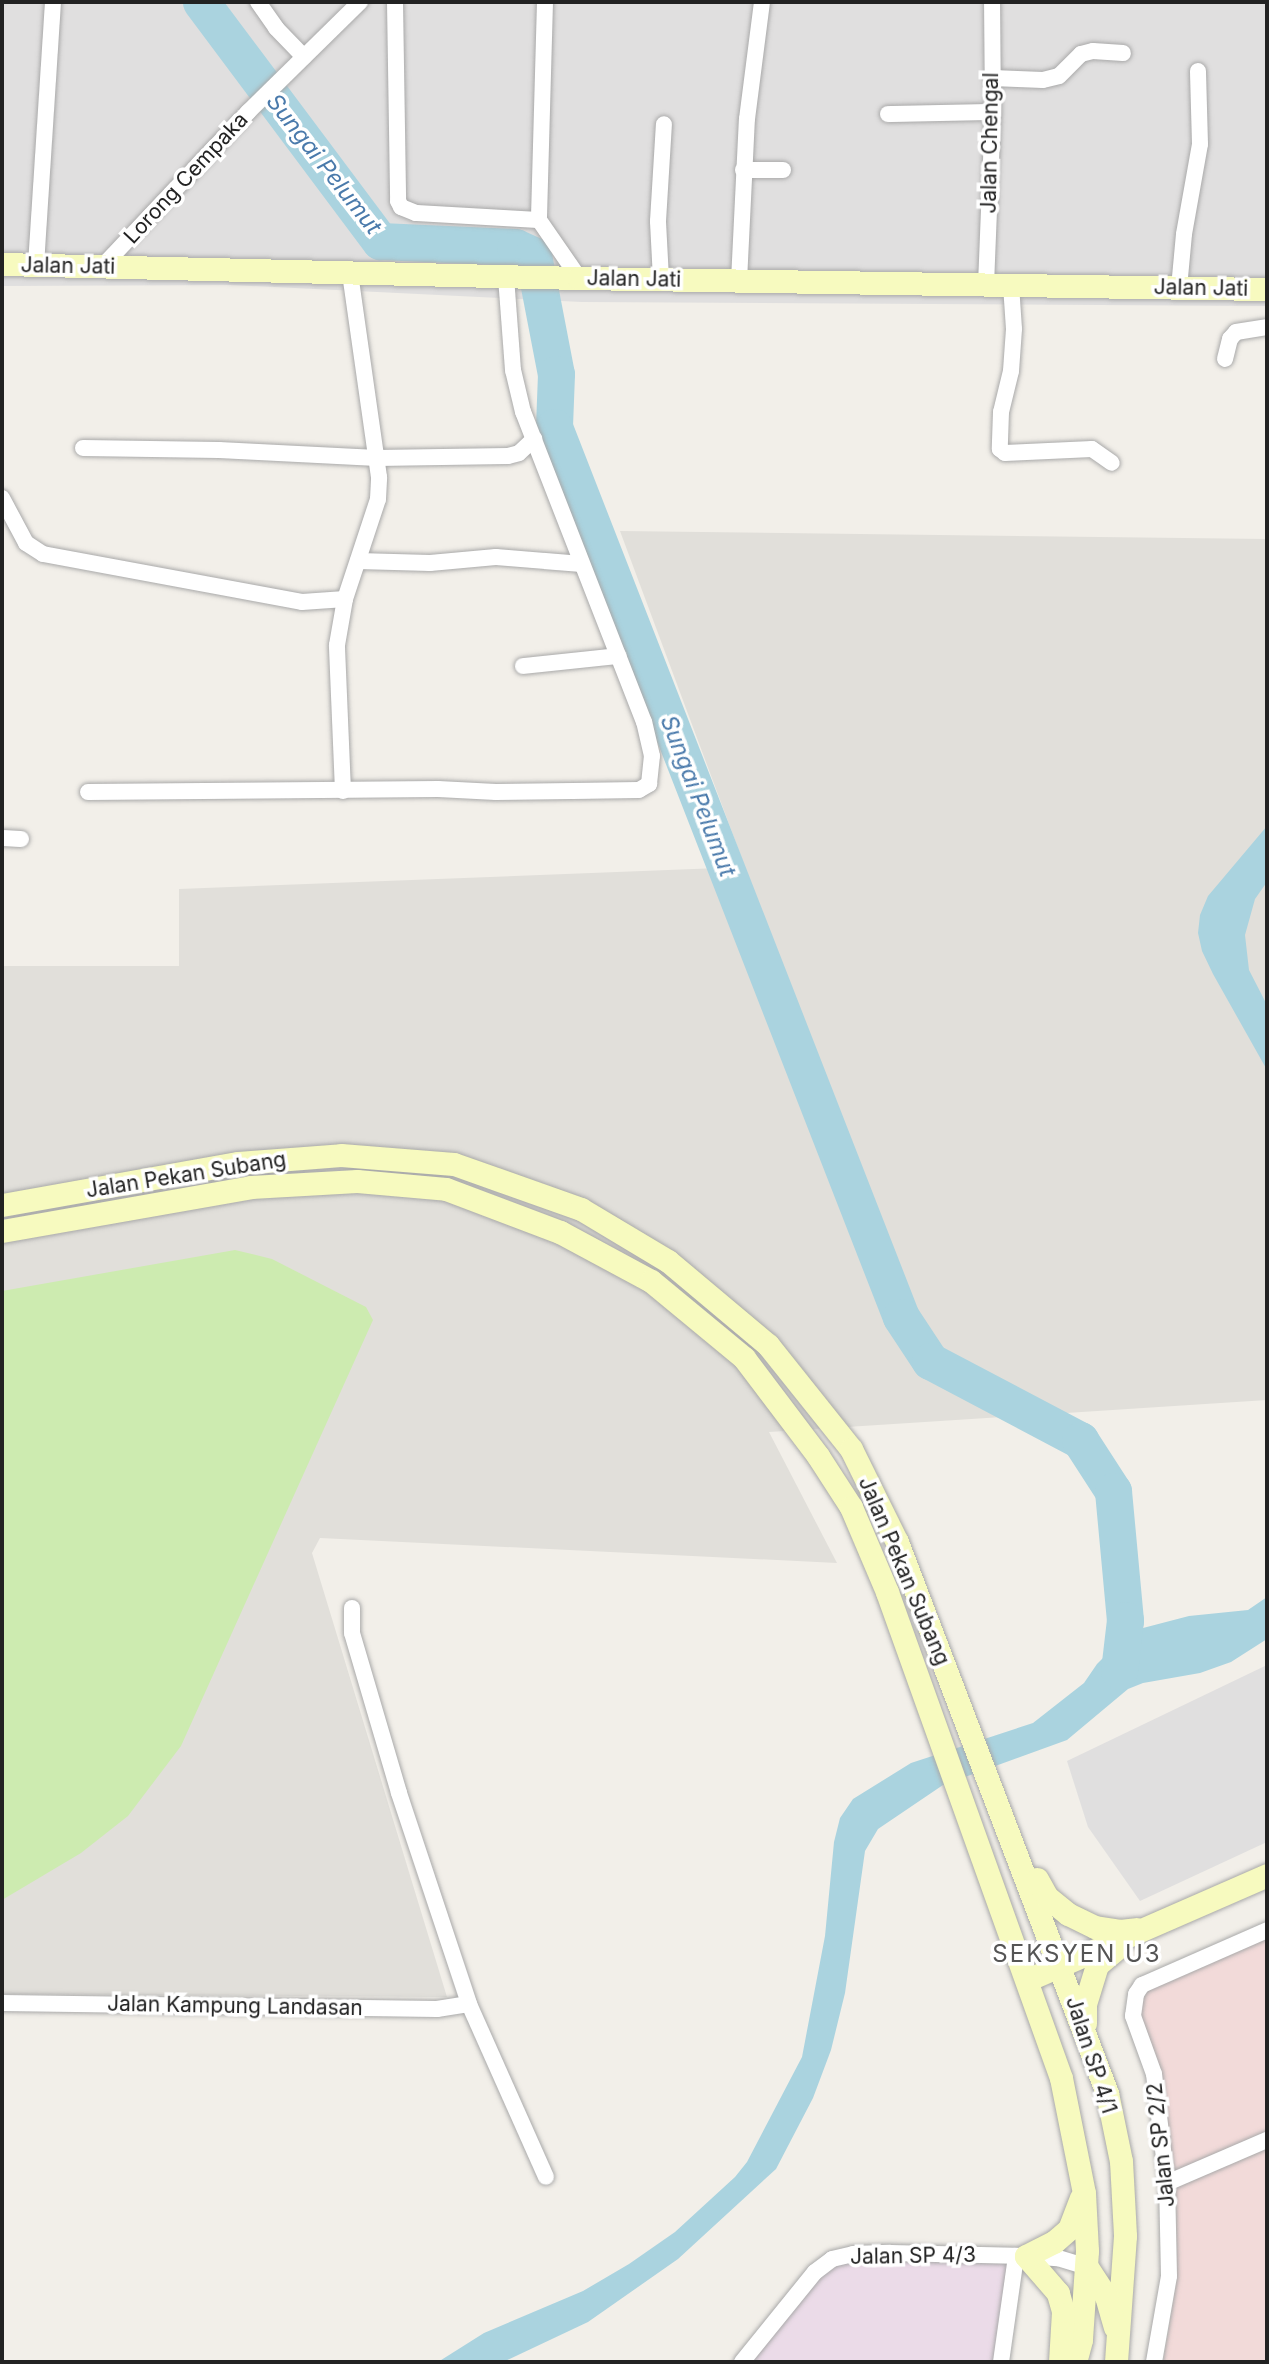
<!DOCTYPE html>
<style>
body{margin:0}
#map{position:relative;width:1269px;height:2364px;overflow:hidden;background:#f2efe9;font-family:Inter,sans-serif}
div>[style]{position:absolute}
.residential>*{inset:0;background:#e0dfdf}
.commercial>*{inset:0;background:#f2dad9}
.industrial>*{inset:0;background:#ebdbe8}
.airport>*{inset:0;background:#e1dfda}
.grass>*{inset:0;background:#cdebb0}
.water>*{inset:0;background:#aad3df}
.river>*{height:37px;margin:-18.5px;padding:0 18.5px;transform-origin:18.5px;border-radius:18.5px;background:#aad3df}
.roads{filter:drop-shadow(0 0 2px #a9a9a9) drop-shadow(0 0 2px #a9a9a9)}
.street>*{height:16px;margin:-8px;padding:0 8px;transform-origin:8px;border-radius:8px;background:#fff}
.secondary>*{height:23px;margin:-11.5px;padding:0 11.5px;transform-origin:11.5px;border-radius:11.5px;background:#f7fabf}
span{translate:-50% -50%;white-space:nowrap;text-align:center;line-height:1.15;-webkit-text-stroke:7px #fff;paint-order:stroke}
.street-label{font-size:21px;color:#222}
.water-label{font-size:23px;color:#4a7aab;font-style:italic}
.quarter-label{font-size:24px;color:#555;letter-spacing:2px}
.frame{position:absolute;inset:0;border:4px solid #222;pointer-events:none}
</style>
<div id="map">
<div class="residential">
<div style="clip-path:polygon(2px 2px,1267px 2px,1267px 306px,582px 302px,232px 285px,2px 286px)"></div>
<div style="clip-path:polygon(1267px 1665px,1267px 1842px,1140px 1901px,1088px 1827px,1067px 1761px)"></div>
</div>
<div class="commercial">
<div style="clip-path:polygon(1267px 1938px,1267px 2362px,1163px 2362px,1177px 2279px,1176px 2193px,1161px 2073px,1140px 2013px,1143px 1999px,1147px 1990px)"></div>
</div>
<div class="industrial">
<div style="clip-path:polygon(855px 2260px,1007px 2264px,994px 2362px,750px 2362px,819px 2278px,836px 2266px)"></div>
</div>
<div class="airport">
<div style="clip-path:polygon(620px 531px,1267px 539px,1267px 1400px,769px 1432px,837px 1563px,320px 1538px,312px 1553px,447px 1997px,2px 1994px,2px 966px,179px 966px,179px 889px,745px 867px)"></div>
</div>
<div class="grass">
<div style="clip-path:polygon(235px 1250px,272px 1259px,366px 1307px,373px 1320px,181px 1746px,128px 1816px,81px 1853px,2px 1900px,2px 1291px)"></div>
</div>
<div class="water">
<div style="clip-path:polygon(1267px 826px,1267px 882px,1255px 899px,1245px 935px,1249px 970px,1267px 1005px,1267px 1070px,1213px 974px,1202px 951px,1198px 933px,1200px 915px,1208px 896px)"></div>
<div style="clip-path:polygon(1267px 1597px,1267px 1639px,1231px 1662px,1200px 1673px,1143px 1683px,1128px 1689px,1067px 1740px,943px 1785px,878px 1829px,865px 1851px,845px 1993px,831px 2050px,813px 2098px,776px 2169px,678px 2259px,588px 2322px,503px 2362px,438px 2362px,484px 2333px,583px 2291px,629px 2264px,675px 2232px,735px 2177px,747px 2162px,802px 2057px,825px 1936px,834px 1842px,840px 1818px,853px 1799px,911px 1763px,1033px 1723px,1084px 1683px,1097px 1664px,1125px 1636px,1143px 1628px,1189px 1616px,1248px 1610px)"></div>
</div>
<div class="river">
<div style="left:201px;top:2px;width:299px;rotate:53.2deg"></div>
<div style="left:380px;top:241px;width:135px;rotate:2.5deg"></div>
<div style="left:515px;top:247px;width:20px;rotate:24deg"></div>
<div style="left:533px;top:255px;width:121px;rotate:79.1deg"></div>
<div style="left:556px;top:374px;width:53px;rotate:92.2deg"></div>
<div style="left:554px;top:427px;width:955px;rotate:68.7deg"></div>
<div style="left:901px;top:1317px;width:53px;rotate:56.6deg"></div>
<div style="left:930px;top:1361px;width:170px;rotate:27.8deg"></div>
<div style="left:1080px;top:1440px;width:61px;rotate:57.1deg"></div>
<div style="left:1113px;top:1491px;width:130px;rotate:84.7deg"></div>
<div style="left:1125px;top:1620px;width:51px;rotate:96.7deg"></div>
</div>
<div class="roads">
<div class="street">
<div style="left:258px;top:2px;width:32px;rotate:55deg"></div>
<div style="left:276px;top:28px;width:40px;rotate:46deg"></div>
<div style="left:395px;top:2px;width:199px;rotate:89.1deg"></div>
<div style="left:398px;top:201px;width:7px;rotate:63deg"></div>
<div style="left:401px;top:207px;width:16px;rotate:22deg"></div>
<div style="left:416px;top:213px;width:123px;rotate:3.3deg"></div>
<div style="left:545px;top:2px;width:218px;rotate:91.6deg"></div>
<div style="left:539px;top:220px;width:70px;rotate:55.4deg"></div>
<div style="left:992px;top:78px;width:51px;rotate:2.2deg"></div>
<div style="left:1043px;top:80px;width:16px;rotate:-14deg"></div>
<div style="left:1059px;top:76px;width:31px;rotate:-45deg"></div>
<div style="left:1081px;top:54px;width:12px;rotate:-14deg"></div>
<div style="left:1093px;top:51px;width:30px;rotate:4deg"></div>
<div style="left:888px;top:114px;width:105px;rotate:-1.1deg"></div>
<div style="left:743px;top:170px;width:40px"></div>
<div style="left:36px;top:265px;width:264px;rotate:-86.3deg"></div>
<div style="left:102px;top:267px;width:213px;rotate:-46.7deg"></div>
<div style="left:248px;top:112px;width:157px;rotate:-44.5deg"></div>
<div style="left:661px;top:279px;width:58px;rotate:-93deg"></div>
<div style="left:658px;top:221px;width:97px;rotate:-86.5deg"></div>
<div style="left:739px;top:281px;width:162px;rotate:-87.2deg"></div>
<div style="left:747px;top:119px;width:118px;rotate:-82.7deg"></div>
<div style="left:986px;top:285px;width:173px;rotate:-87.7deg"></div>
<div style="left:993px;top:112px;width:110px;rotate:-90.5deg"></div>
<div style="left:1011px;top:285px;width:44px;rotate:86.1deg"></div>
<div style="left:1014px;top:329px;width:42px;rotate:94.1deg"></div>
<div style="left:1011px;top:371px;width:42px;rotate:103.7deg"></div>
<div style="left:1001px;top:412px;width:37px;rotate:92deg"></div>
<div style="left:1000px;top:449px;width:6px;rotate:39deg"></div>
<div style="left:1005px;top:453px;width:87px;rotate:-2.6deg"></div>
<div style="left:1092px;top:449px;width:24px;rotate:35deg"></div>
<div style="left:1179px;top:288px;width:54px;rotate:-84.7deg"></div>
<div style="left:1184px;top:234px;width:91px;rotate:-79.9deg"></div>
<div style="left:1200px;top:144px;width:73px;rotate:-91.6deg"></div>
<div style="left:1225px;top:359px;width:21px;rotate:-76deg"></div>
<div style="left:1230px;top:339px;width:9px;rotate:-49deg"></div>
<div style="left:1236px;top:332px;width:31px;rotate:-9deg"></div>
<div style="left:83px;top:448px;width:136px;rotate:0.8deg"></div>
<div style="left:219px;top:450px;width:158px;rotate:2.9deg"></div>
<div style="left:377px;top:458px;width:131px;rotate:-0.9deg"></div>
<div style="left:508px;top:456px;width:11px;rotate:-15deg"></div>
<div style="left:519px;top:453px;width:21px;rotate:-43deg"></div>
<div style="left:2px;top:498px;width:51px;rotate:61.9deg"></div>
<div style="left:26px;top:543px;width:20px;rotate:33deg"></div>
<div style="left:43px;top:554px;width:263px;rotate:10.5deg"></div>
<div style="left:302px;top:602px;width:43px;rotate:-4deg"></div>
<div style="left:358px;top:561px;width:72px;rotate:1.6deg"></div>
<div style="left:430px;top:563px;width:66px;rotate:-5.2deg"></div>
<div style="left:496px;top:557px;width:86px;rotate:4.7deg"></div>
<div style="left:523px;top:666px;width:96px;rotate:-6deg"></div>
<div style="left:343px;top:791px;width:146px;rotate:-92.4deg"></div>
<div style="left:337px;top:645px;width:47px;rotate:-80.1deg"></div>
<div style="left:345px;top:599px;width:105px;rotate:-71.7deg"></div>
<div style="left:378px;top:499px;width:22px;rotate:-87deg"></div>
<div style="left:379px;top:477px;width:206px;rotate:-98.1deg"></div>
<div style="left:88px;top:792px;width:350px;rotate:-0.5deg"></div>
<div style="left:438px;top:789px;width:58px;rotate:3deg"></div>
<div style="left:496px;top:792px;width:143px;rotate:-0.8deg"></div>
<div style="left:639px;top:790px;width:12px;rotate:-31deg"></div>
<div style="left:649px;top:784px;width:28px;rotate:-84deg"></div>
<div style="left:652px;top:756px;width:35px;rotate:-103deg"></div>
<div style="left:644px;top:722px;width:333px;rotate:-111.3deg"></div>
<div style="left:523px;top:412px;width:43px;rotate:-103.4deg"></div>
<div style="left:513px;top:370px;width:94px;rotate:-94.3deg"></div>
<div style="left:2px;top:838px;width:19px;rotate:3deg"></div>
<div style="left:352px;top:1608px;width:25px;rotate:90deg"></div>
<div style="left:352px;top:1633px;width:167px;rotate:73.6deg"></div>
<div style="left:399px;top:1793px;width:222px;rotate:71.6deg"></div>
<div style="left:469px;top:2004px;width:189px;rotate:66deg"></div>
<div style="left:2px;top:2003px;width:435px;rotate:0.8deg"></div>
<div style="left:437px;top:2009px;width:32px;rotate:-9deg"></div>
<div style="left:1167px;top:2183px;width:109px;rotate:-23.3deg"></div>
<div style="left:742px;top:2362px;width:116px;rotate:-51deg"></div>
<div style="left:815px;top:2272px;width:21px;rotate:-37deg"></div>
<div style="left:832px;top:2259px;width:22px;rotate:-13deg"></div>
<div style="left:853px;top:2254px;width:37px;rotate:-2deg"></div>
<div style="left:890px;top:2253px;width:136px;rotate:1.3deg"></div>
<div style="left:1026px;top:2256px;width:32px;rotate:4deg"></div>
<div style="left:1058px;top:2258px;width:30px;rotate:17deg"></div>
<div style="left:1001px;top:2362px;width:107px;rotate:-81.9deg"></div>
<div style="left:1154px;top:2362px;width:87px;rotate:-80.1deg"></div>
<div style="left:1169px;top:2276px;width:93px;rotate:-91.2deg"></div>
<div style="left:1167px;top:2183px;width:110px;rotate:-96.8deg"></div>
<div style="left:1154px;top:2074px;width:62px;rotate:-109.9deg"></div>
<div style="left:1133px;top:2016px;width:22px;rotate:-82deg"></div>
<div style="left:1136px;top:1994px;width:11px;rotate:-56deg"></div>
<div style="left:1142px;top:1985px;width:137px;rotate:-23.7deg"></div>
</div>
<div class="secondary">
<div style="left:2px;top:264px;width:577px;rotate:1.39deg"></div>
<div style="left:579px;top:278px;width:688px;rotate:0.92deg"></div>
<div style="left:2px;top:1205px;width:240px;rotate:-10.1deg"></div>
<div style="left:238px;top:1163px;width:103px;rotate:-4.4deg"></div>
<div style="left:341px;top:1155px;width:113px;rotate:4.6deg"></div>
<div style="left:454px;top:1164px;width:135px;rotate:19.5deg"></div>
<div style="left:581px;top:1209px;width:101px;rotate:30.9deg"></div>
<div style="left:668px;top:1261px;width:131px;rotate:40deg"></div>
<div style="left:768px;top:1345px;width:133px;rotate:51.4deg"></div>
<div style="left:851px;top:1449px;width:104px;rotate:63.7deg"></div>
<div style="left:897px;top:1542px;width:590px;rotate:69.14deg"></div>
<div style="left:1107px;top:2093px;width:69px;rotate:78.4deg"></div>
<div style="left:1121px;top:2161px;width:75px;rotate:86.9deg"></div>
<div style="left:1125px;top:2236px;width:126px;rotate:94.1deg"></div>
<div style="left:2px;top:1231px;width:253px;rotate:-10deg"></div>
<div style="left:251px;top:1187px;width:106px;rotate:-3.2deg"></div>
<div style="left:357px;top:1181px;width:89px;rotate:5.1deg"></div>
<div style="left:446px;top:1189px;width:122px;rotate:20.7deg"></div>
<div style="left:560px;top:1232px;width:103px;rotate:28.3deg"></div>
<div style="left:651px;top:1281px;width:121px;rotate:39.6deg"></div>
<div style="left:744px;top:1358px;width:123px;rotate:52.9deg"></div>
<div style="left:818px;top:1456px;width:61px;rotate:57.1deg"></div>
<div style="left:851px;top:1507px;width:92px;rotate:67deg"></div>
<div style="left:887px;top:1592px;width:516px;rotate:70.3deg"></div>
<div style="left:1061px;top:2078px;width:117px;rotate:78.7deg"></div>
<div style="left:1084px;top:2193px;width:58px;rotate:87deg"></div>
<div style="left:1087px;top:2251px;width:89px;rotate:93.9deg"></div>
<div style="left:1081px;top:2340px;width:23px;rotate:105deg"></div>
<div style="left:1037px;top:1879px;width:21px;rotate:61deg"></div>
<div style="left:1047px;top:1897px;width:27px;rotate:39deg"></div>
<div style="left:1068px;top:1914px;width:30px;rotate:26deg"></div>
<div style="left:1095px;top:1927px;width:25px;rotate:9deg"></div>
<div style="left:1120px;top:1931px;width:16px;rotate:-7deg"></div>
<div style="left:1027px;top:1980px;width:262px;rotate:-23.6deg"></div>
<div style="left:1085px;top:2023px;width:19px;rotate:-90deg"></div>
<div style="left:1085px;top:2004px;width:41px;rotate:-72.9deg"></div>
<div style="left:1097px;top:1965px;width:25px;rotate:-40deg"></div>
<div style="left:1087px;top:2267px;width:35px;rotate:57deg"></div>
<div style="left:1106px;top:2296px;width:32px;rotate:74deg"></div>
<div style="left:1060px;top:2362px;width:51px;rotate:-86.6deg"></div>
<div style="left:1063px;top:2311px;width:19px;rotate:-106deg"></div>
<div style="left:1058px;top:2293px;width:49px;rotate:-130.9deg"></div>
<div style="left:1026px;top:2256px;width:31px;rotate:-27deg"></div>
<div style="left:1054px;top:2242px;width:20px;rotate:-41deg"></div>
<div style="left:1069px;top:2229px;width:33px;rotate:-69deg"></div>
</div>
</div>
<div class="street-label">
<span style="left:990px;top:143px;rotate:-89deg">Jalan Chengal</span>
<span style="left:186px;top:178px;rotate:-47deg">Lorong Cempaka</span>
<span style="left:68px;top:266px;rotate:1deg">Jalan Jati</span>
<span style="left:634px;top:279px;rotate:1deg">Jalan Jati</span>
<span style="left:1201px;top:288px;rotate:1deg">Jalan Jati</span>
<span style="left:186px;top:1175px;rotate:-9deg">Jalan Pekan Subang</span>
<span style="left:904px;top:1571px;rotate:67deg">Jalan Pekan Subang</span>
<span style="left:235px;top:2006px;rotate:1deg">Jalan Kampung Landasan</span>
<span style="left:1091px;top:2055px;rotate:72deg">Jalan SP 4/1</span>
<span style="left:1161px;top:2145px;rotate:-96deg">Jalan SP 2/2</span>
<span style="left:913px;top:2256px;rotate:-1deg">Jalan SP 4/3</span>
</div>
<div class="water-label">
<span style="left:324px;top:164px;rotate:52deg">Sungai Pelumut</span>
<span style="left:698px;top:796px;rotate:69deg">Sungai Pelumut</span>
</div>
<div class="quarter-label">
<span style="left:1077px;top:1954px">SEKSYEN U3</span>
</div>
<div class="frame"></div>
</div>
